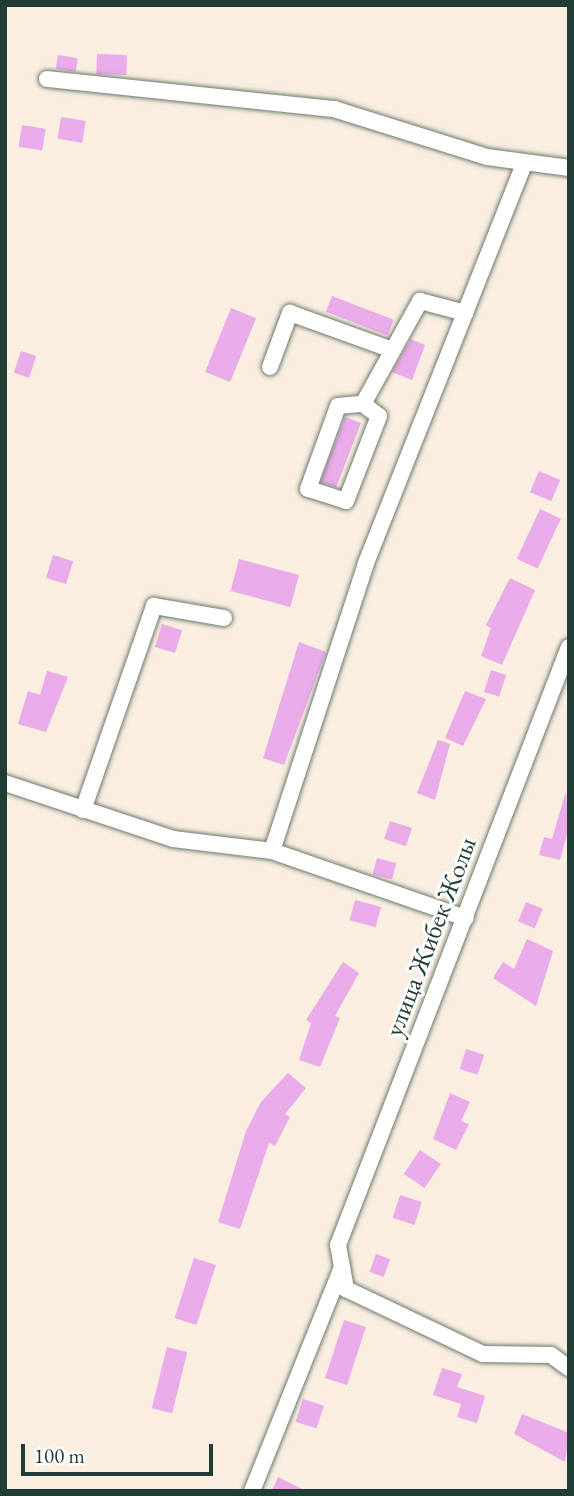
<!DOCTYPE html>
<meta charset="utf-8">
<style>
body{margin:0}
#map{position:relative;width:574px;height:1496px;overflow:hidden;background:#f9eedf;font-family:"EB Garamond",serif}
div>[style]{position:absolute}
.building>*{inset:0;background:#e9abe9;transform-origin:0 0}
.roads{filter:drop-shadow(0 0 2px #6b7b70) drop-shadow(0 0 2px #6b7b70)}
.minor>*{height:16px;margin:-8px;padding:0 8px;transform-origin:8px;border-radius:8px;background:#fff}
span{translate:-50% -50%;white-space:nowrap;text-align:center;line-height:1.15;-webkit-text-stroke:6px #fff;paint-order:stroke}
.street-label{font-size:26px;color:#1f3d34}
.frame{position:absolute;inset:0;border:7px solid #1f3d34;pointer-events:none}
.scale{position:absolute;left:21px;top:1444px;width:192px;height:32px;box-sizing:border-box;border:4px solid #1f3d34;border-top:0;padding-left:9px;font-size:21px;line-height:24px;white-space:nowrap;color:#1f3d34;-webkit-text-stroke:5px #fff;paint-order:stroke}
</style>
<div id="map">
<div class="building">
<div style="left:97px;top:54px;width:30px;height:20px;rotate:2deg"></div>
<div style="left:58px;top:55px;width:20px;height:14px;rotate:9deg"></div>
<div style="left:61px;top:117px;width:25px;height:22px;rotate:9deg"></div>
<div style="left:22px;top:125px;width:24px;height:22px;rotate:9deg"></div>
<div style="left:332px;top:296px;width:66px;height:17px;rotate:21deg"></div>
<div style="left:231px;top:308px;width:27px;height:69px;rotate:22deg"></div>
<div style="clip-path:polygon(411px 339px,425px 345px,412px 380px,392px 372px)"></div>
<div style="left:21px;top:351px;width:16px;height:23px;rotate:18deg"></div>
<div style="left:345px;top:417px;width:17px;height:69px;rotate:21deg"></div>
<div style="left:539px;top:471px;width:23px;height:23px;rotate:23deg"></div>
<div style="left:540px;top:509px;width:23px;height:55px;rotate:25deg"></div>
<div style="left:53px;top:555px;width:21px;height:24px;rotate:17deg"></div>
<div style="left:239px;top:559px;width:62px;height:33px;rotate:15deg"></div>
<div style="clip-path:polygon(510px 578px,535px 590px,502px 665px,481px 656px,491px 628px,486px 625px)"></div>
<div style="left:162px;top:624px;width:21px;height:24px;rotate:17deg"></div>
<div style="clip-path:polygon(299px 642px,326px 652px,284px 765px,263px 758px)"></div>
<div style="left:491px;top:670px;width:16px;height:23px;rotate:18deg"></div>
<div style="clip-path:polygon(47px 671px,68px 677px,46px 732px,18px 724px,28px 691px,40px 695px)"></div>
<div style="clip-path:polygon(465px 691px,486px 699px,463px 746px,445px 738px)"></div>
<div style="clip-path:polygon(438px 740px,450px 744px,435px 800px,417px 793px)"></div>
<div style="clip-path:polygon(566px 791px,569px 827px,560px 860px,539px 855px,544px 837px,552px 839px)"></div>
<div style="left:390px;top:821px;width:23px;height:19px;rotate:18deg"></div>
<div style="left:377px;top:858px;width:20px;height:17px;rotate:15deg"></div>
<div style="left:355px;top:900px;width:27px;height:21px;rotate:15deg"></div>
<div style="left:526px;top:902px;width:18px;height:21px;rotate:22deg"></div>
<div style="clip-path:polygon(527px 939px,553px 951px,536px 1006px,493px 978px,503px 962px,514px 969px)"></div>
<div style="clip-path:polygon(343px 962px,359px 973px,335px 1016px,340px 1018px,320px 1067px,299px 1060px,311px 1023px,306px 1020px)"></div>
<div style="left:466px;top:1049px;width:19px;height:21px;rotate:18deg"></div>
<div style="clip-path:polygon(288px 1073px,306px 1088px,285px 1114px,290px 1117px,275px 1146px,269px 1143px,240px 1229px,218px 1222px,246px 1131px,261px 1102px)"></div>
<div style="clip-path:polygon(450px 1093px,470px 1102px,461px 1121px,469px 1124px,456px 1150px,433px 1139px)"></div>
<div style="left:420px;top:1150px;width:25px;height:29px;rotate:34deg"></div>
<div style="left:400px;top:1195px;width:23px;height:24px;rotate:18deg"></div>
<div style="left:376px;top:1254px;width:15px;height:19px;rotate:20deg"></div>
<div style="left:194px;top:1258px;width:23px;height:63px;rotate:18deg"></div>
<div style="left:344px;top:1320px;width:23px;height:61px;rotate:18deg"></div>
<div style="left:167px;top:1347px;width:21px;height:63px;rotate:14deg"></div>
<div style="clip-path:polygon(442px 1368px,462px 1374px,457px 1387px,485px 1396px,477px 1423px,457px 1417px,461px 1404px,433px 1395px)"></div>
<div style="left:303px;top:1399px;width:22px;height:24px;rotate:18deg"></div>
<div style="clip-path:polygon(522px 1414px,569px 1433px,565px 1462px,514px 1434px)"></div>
<div style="clip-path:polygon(278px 1477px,306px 1491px,272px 1491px)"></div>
</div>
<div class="roads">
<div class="minor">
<div style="left:47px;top:79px;width:289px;rotate:6deg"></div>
<div style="left:334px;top:109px;width:160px;rotate:17.4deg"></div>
<div style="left:487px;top:157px;width:83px;rotate:7.6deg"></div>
<div style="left:270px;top:367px;width:58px;rotate:-69.7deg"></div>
<div style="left:290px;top:313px;width:109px;rotate:19.8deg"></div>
<div style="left:363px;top:404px;width:20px;rotate:37deg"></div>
<div style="left:379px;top:416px;width:91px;rotate:111.2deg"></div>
<div style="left:346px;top:501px;width:40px;rotate:-162deg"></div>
<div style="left:308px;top:489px;width:88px;rotate:-70.1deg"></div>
<div style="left:338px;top:406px;width:25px;rotate:-5deg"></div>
<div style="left:363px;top:404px;width:118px;rotate:-61deg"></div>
<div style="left:420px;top:301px;width:47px;rotate:14.9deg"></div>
<div style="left:569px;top:647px;width:641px;rotate:111.12deg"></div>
<div style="left:338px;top:1245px;width:45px;rotate:79.7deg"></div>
<div style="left:346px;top:1289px;width:152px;rotate:25.4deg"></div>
<div style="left:483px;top:1354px;width:68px;rotate:0.8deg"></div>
<div style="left:551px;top:1355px;width:22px;rotate:36deg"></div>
<div style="left:5px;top:783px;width:177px;rotate:18.4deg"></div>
<div style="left:173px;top:839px;width:100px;rotate:6.9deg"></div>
<div style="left:272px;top:851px;width:205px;rotate:19.1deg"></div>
<div style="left:83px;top:810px;width:216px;rotate:-70.8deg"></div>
<div style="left:154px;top:606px;width:71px;rotate:9.7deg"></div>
<div style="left:272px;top:851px;width:303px;rotate:-71.9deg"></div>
<div style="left:366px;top:563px;width:429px;rotate:-68.4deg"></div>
<div style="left:252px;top:1491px;width:241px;rotate:-68.1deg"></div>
</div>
</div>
<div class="street-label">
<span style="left:431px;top:937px;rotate:-69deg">улица Жибек Жолы</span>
</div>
<div class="frame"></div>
<div class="scale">100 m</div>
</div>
